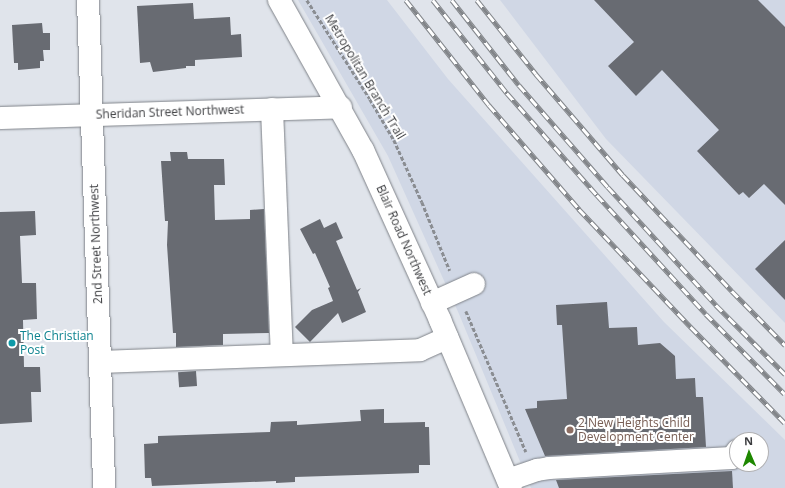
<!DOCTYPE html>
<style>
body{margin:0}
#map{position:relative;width:785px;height:488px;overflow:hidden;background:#e0e4eb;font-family:"Open Sans",sans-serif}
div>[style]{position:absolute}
.built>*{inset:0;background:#d0d7e5}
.building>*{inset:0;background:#686b72;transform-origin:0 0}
.path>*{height:2.5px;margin-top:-1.25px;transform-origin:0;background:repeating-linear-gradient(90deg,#8a8d92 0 4px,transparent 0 6px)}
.roads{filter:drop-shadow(0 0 1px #7e8288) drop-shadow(0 0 1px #7e8288)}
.minor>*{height:22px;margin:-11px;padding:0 11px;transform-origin:11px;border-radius:11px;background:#fff}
.major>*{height:22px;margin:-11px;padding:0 11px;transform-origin:11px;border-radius:11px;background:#fff}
.rail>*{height:4.5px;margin-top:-2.25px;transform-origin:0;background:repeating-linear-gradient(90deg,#fff 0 9px,#828589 0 18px);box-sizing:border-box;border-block:1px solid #828589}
.dots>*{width:11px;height:11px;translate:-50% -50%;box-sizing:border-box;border:2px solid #fff;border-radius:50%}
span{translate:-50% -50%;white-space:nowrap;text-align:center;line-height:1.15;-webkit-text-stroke:4px #fff;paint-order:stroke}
.street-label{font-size:12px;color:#3c3d40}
.culture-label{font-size:12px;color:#0d838f}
.left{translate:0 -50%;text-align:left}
.education-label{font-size:12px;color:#785e54}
.north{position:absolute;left:729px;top:432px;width:40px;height:40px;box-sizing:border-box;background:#fff;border:1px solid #b1b1b3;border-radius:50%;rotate:358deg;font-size:11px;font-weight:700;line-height:16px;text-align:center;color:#3c3d40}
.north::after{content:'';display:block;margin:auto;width:14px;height:18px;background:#1e8800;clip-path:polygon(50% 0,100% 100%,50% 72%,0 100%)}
</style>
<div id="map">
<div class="built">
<div style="clip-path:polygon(evenodd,298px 0,387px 0,448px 79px,664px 322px,785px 440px,785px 488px,531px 488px,459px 314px,388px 156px,298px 0,737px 440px,761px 440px,761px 464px,737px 464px,737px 440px)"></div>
<div style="clip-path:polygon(500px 0,785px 0,785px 323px,606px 139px)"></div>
</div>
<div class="building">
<div style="clip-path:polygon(594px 0,758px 0,785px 27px,785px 205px,764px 184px,749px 198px,743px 192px,739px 195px,697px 151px,719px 130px,662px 70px,636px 96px,608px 66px,634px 42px)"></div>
<div style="clip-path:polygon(193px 3px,194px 19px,230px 17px,231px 35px,241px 34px,242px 57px,195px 60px,195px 66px,186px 66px,186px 68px,153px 72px,150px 62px,140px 63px,137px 6px)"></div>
<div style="clip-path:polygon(42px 23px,43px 33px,50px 33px,50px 50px,43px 50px,44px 61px,40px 61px,40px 68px,18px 70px,18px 63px,14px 63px,12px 25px)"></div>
<div style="clip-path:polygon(170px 152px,187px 152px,188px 159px,224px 159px,225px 185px,214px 185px,215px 220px,250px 219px,250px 210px,264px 209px,269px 333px,223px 334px,223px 345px,176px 347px,176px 333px,173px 333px,167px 245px,168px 221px,165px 221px,161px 161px,171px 161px)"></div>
<div style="clip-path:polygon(35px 211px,36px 235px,20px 236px,22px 283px,36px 283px,37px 319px,23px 320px,24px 367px,40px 367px,41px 392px,31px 392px,32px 422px,0 424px,0 212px)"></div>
<div style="clip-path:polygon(320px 219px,324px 228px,336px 222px,343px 238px,336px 241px,357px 290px,361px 288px,358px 292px,366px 312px,342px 323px,338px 313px,310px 342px,295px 327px,312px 310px,333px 301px,328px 288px,330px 287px,315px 253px,313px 254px,300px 229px)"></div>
<div style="clip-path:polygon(785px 240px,785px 300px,755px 269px)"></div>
<div style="clip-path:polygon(607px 302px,609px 328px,637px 327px,638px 345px,660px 343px,675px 356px,676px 379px,695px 378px,696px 397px,703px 397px,706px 447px,545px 456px,525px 409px,537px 408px,537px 401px,567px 399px,562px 325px,557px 325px,556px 305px)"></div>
<div style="left:196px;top:371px;width:15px;height:18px;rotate:86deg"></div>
<div style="clip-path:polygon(384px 409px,384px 423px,425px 422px,425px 427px,429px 427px,430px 465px,419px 465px,419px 473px,295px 477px,295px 482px,276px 483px,276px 481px,152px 486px,151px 478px,145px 478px,144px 444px,158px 443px,158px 436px,270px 432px,271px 422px,297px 421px,297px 425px,361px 421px,360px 410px)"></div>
<div style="clip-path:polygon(732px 471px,733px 488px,559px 488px,556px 480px)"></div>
</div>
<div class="path">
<div style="left:307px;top:0;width:117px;rotate:57.5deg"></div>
<div style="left:370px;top:99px;width:48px;rotate:59.7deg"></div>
<div style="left:394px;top:140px;width:68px;rotate:65.7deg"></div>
<div style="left:422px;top:202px;width:74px;rotate:67.9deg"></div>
<div style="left:466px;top:311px;width:153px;rotate:66.9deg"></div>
</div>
<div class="roads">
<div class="minor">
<div style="left:88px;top:0;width:488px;rotate:88.1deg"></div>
<div style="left:272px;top:109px;width:246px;rotate:87.7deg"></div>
<div style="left:0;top:118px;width:341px;rotate:-1.8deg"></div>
<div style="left:432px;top:303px;width:46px;rotate:-24.3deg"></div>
<div style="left:100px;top:362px;width:320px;rotate:-2.1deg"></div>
<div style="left:420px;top:350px;width:30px;rotate:-24deg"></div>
<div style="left:508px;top:480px;width:31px;rotate:-19deg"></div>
<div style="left:537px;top:470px;width:12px;rotate:-9deg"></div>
<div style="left:549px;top:468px;width:183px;rotate:-3.1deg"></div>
<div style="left:732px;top:458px;width:9px;rotate:-54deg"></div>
</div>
<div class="major">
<div style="left:279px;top:0;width:172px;rotate:60.8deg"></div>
<div style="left:363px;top:150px;width:187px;rotate:65.6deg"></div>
<div style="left:440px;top:320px;width:182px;rotate:67.1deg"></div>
</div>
</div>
<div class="rail">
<div style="left:406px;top:0;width:134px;rotate:51.7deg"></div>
<div style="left:489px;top:105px;width:138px;rotate:49.1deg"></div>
<div style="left:579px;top:209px;width:163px;rotate:46.5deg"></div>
<div style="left:691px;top:327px;width:134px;rotate:45.6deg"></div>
<div style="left:433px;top:0;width:119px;rotate:51.5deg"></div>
<div style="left:507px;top:93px;width:136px;rotate:48.6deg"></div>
<div style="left:597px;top:195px;width:161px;rotate:47.5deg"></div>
<div style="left:706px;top:314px;width:112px;rotate:45.4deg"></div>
<div style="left:452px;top:0;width:108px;rotate:51.8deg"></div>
<div style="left:519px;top:85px;width:135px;rotate:48.9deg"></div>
<div style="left:608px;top:187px;width:160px;rotate:47.5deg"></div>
<div style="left:716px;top:305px;width:98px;rotate:45deg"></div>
<div style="left:477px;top:0;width:95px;rotate:51.4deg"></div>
<div style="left:536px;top:74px;width:133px;rotate:49.3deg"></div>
<div style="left:623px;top:175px;width:159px;rotate:46.8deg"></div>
<div style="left:732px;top:291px;width:76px;rotate:45.5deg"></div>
</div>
<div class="dots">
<div style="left:12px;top:343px;background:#0f9aa8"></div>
<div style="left:570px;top:430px;background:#8d6e63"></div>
</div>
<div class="street-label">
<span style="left:365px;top:77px;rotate:59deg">Metropolitan Branch Trail</span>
<span style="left:170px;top:112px;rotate:-2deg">Sheridan Street Northwest</span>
<span style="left:404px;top:240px;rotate:66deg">Blair Road Northwest</span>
<span style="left:96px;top:244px;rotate:-92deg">2nd Street Northwest</span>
</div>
<div class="culture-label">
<span class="left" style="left:20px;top:343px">The Christian<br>Post</span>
</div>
<div class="education-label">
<span class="left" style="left:578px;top:430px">2 New Heights Child<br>Development Center</span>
</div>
<div class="north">N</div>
</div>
